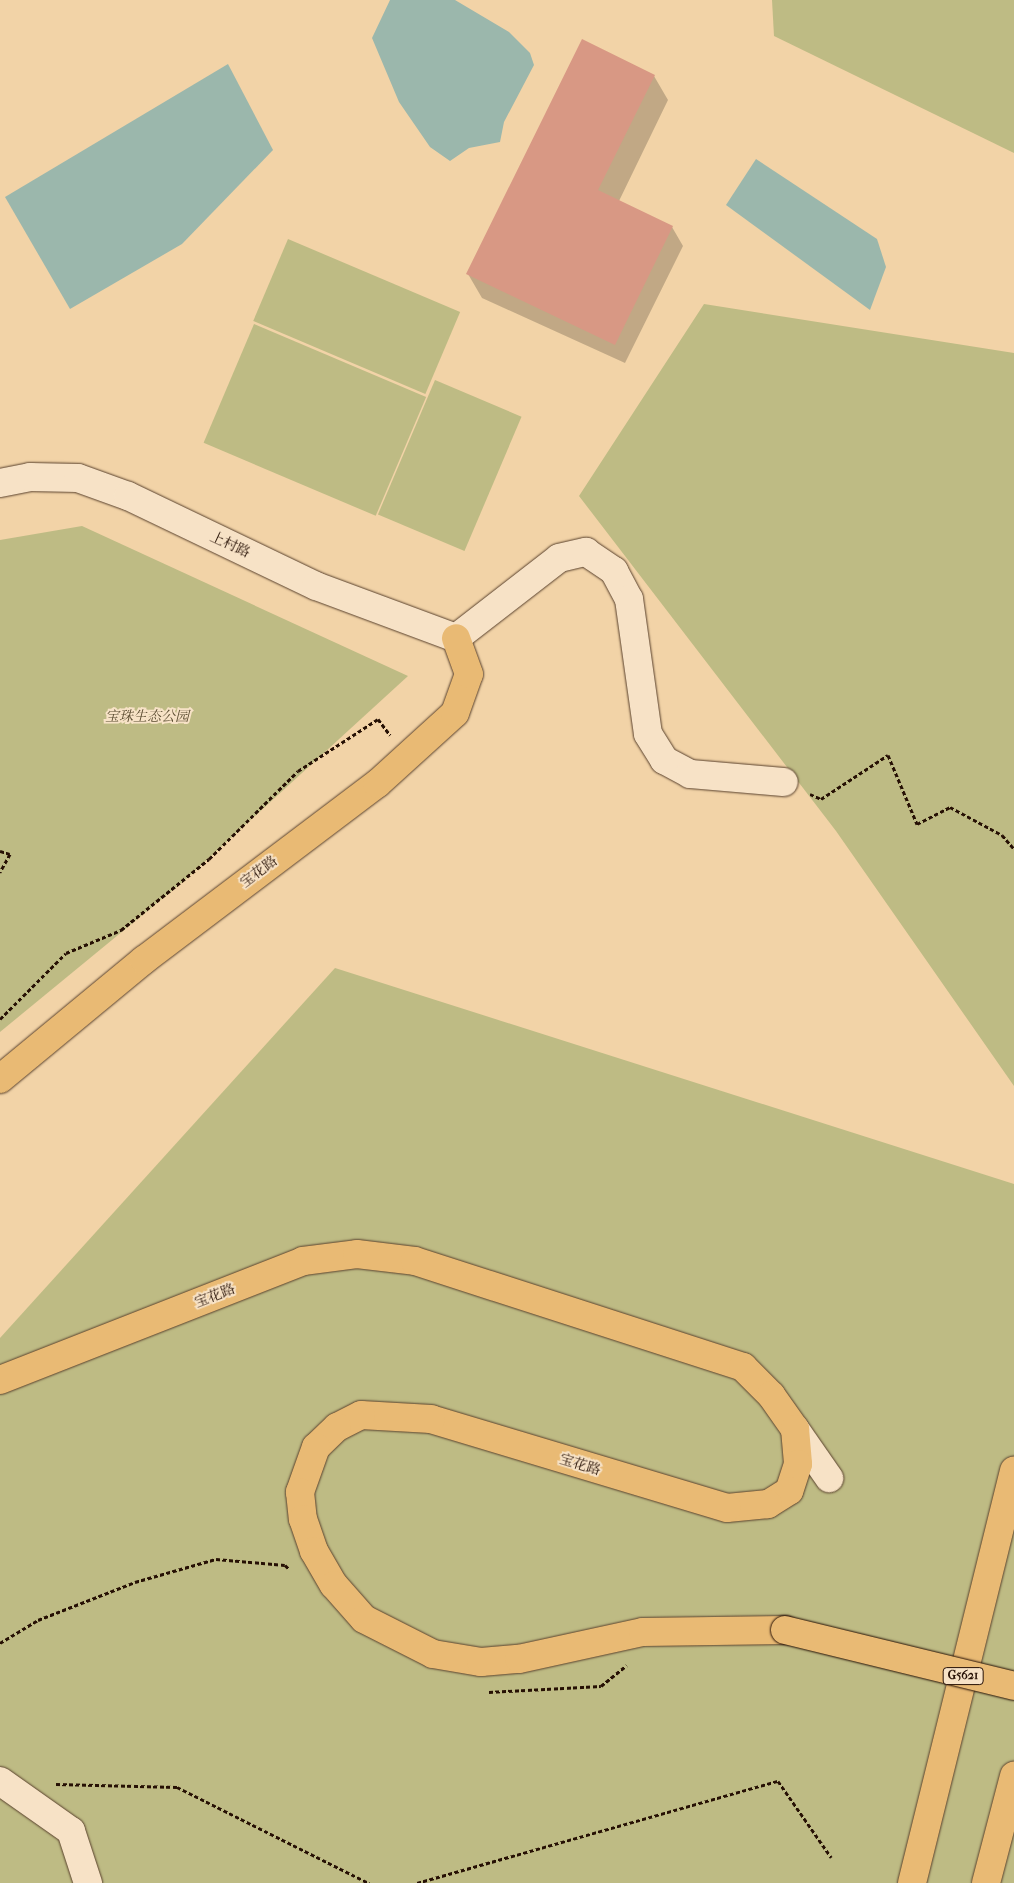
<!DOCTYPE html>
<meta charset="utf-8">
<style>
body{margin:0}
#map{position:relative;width:1014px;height:1883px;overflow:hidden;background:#f2d3a7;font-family:"IM FELL French Canon","Noto Serif SC",serif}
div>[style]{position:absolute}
.green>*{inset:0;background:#bebb84;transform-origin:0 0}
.water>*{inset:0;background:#9bb7ac}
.shadow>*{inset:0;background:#0003}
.building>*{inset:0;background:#d89884}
.path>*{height:3px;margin-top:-1.5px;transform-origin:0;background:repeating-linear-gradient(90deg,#261004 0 4px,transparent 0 6.5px)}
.roads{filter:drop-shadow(0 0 1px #59412d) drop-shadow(0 0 1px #59412d)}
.minor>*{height:28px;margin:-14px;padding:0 14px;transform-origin:14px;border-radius:14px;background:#f7e2c6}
.major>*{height:28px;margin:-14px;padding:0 14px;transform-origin:14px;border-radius:14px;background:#e9ba74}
.highway>*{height:28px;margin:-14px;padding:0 14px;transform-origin:14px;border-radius:14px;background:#e9ba74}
.bridges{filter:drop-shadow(0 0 1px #261004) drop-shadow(0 0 1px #261004)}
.major-bridge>*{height:28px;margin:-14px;padding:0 14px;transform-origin:14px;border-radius:14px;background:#e9ba74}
span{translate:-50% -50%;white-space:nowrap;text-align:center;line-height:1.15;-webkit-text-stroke:4px #f7e2c6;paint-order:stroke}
.shield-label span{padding:1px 4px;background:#f7e2c6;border:1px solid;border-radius:4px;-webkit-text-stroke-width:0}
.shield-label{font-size:12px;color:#261004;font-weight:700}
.street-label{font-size:14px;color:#261004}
.park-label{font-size:14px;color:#5b4c31;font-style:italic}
</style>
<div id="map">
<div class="green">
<div style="clip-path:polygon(772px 0,1014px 0,1014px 153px,774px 36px)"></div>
<div style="left:288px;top:239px;width:187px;height:89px;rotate:23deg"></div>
<div style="clip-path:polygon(704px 304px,1014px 353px,1014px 1086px,836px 831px,579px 496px)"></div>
<div style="left:254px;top:324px;width:187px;height:129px;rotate:23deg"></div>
<div style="left:435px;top:380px;width:94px;height:146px;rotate:23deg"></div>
<div style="clip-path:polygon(82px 526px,408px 676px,185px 880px,0 1032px,0 540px)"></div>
<div style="clip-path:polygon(335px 968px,1014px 1184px,1014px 1883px,0 1883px,0 1338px)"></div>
</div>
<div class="water">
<div style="clip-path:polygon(390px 0,455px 0,509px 32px,530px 53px,534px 65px,504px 122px,500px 142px,469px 148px,450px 161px,430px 147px,399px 102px,372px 38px)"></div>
<div style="clip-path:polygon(228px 64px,273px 150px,182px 244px,70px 309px,5px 197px)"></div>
<div style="clip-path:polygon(756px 159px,877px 239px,886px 267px,870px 310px,726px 205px)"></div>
</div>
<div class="shadow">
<div style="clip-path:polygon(654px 76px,668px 100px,619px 201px,672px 227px,683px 246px,625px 363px,482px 298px,468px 274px)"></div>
</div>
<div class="building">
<div style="clip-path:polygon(582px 39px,655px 75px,598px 190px,673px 226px,615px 345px,466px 274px)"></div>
</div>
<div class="path">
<div style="left:810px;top:794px;width:12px;rotate:24deg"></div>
<div style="left:821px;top:799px;width:80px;rotate:-33.3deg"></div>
<div style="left:888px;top:755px;width:75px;rotate:67.2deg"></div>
<div style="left:917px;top:824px;width:37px;rotate:-27deg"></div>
<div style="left:950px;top:807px;width:59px;rotate:28.3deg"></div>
<div style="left:1002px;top:835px;width:18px;rotate:49deg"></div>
<div style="left:0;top:851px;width:10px;rotate:17deg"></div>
<div style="left:10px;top:854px;width:21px;rotate:119deg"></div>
<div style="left:0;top:1019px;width:93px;rotate:-45deg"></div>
<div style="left:66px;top:953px;width:60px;rotate:-22.7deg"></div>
<div style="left:121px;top:930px;width:113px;rotate:-38.9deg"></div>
<div style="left:209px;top:859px;width:125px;rotate:-44.7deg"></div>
<div style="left:298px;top:771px;width:95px;rotate:-33deg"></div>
<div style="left:378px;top:719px;width:20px;rotate:53deg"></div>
<div style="left:0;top:1643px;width:44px;rotate:-31.2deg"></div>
<div style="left:38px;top:1620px;width:104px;rotate:-21.4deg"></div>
<div style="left:135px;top:1582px;width:84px;rotate:-15.9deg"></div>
<div style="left:216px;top:1559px;width:69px;rotate:5deg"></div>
<div style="left:285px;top:1565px;width:6px;rotate:45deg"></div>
<div style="left:489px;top:1692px;width:112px;rotate:-3.1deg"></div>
<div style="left:601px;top:1686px;width:33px;rotate:-39deg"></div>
<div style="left:56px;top:1784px;width:121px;rotate:1.4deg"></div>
<div style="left:177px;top:1787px;width:215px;rotate:26.6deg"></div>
<div style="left:417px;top:1883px;width:375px;rotate:-15.8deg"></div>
<div style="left:778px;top:1781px;width:93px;rotate:55.1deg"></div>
</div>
<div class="roads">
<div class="minor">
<div style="left:0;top:483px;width:31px;rotate:-11deg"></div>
<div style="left:30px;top:477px;width:48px;rotate:1.2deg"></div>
<div style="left:78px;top:478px;width:53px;rotate:19.8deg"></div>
<div style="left:128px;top:496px;width:208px;rotate:25.6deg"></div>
<div style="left:316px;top:586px;width:149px;rotate:20.4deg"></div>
<div style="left:456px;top:638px;width:130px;rotate:-37.8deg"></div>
<div style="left:559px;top:558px;width:28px;rotate:-13deg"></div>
<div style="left:586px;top:552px;width:34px;rotate:34deg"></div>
<div style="left:614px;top:571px;width:32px;rotate:62deg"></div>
<div style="left:629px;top:599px;width:136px;rotate:82deg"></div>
<div style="left:648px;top:734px;width:31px;rotate:58deg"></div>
<div style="left:664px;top:760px;width:30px;rotate:28deg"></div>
<div style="left:690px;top:774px;width:94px;rotate:4.9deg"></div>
<div style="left:795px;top:1429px;width:60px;rotate:55.2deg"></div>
<div style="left:0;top:1781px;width:87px;rotate:35.2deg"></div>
<div style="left:71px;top:1831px;width:55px;rotate:71.9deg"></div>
</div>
<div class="major">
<div style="left:0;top:1079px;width:187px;rotate:-39.6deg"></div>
<div style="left:144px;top:960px;width:292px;rotate:-37.1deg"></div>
<div style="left:377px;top:784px;width:105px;rotate:-42.3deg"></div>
<div style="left:455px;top:713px;width:41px;rotate:-70.3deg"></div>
<div style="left:469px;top:674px;width:38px;rotate:-110deg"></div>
<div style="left:0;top:1380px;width:326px;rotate:-21.4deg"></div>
<div style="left:303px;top:1261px;width:54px;rotate:-7.4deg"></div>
<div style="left:357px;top:1254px;width:58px;rotate:6.9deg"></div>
<div style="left:415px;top:1261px;width:345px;rotate:17.9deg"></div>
<div style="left:743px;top:1367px;width:40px;rotate:45deg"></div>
<div style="left:771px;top:1395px;width:42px;rotate:54.8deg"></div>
<div style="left:795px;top:1429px;width:35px;rotate:85deg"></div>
<div style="left:798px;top:1464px;width:28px;rotate:108deg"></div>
<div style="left:789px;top:1491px;width:25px;rotate:148deg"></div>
<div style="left:768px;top:1504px;width:41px;rotate:174.4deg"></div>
<div style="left:727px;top:1508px;width:309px;rotate:-163.3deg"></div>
<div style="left:431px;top:1419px;width:70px;rotate:-176.7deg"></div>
<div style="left:361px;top:1415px;width:27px;rotate:153deg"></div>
<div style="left:337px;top:1427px;width:29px;rotate:136deg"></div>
<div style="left:316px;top:1447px;width:48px;rotate:109.6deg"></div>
<div style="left:300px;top:1492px;width:27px;rotate:84deg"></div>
<div style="left:303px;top:1519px;width:34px;rotate:71deg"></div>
<div style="left:314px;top:1551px;width:39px;rotate:60deg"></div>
<div style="left:334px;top:1585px;width:45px;rotate:48.6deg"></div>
<div style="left:364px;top:1619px;width:77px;rotate:26.9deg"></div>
<div style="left:433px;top:1654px;width:49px;rotate:9.5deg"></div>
<div style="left:481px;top:1662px;width:38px;rotate:-5deg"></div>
<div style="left:519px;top:1659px;width:127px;rotate:-12.3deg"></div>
<div style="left:643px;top:1632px;width:142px;rotate:-0.8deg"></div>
</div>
<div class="highway">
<div style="left:912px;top:1883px;width:425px;rotate:-76.1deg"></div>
<div style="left:986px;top:1883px;width:111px;rotate:-75.3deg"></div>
</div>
</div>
<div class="bridges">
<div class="major-bridge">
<div style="left:785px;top:1630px;width:236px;rotate:13.7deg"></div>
</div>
</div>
<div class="shield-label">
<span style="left:963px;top:1676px">G5621</span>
</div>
<div class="street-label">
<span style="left:230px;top:545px;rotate:25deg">上村路</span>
<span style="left:259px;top:872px;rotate:-37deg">宝花路</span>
<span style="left:215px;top:1296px;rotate:-21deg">宝花路</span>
<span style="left:580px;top:1465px;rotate:17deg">宝花路</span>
</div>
<div class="park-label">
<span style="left:147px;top:717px">宝珠生态公园</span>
</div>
</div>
